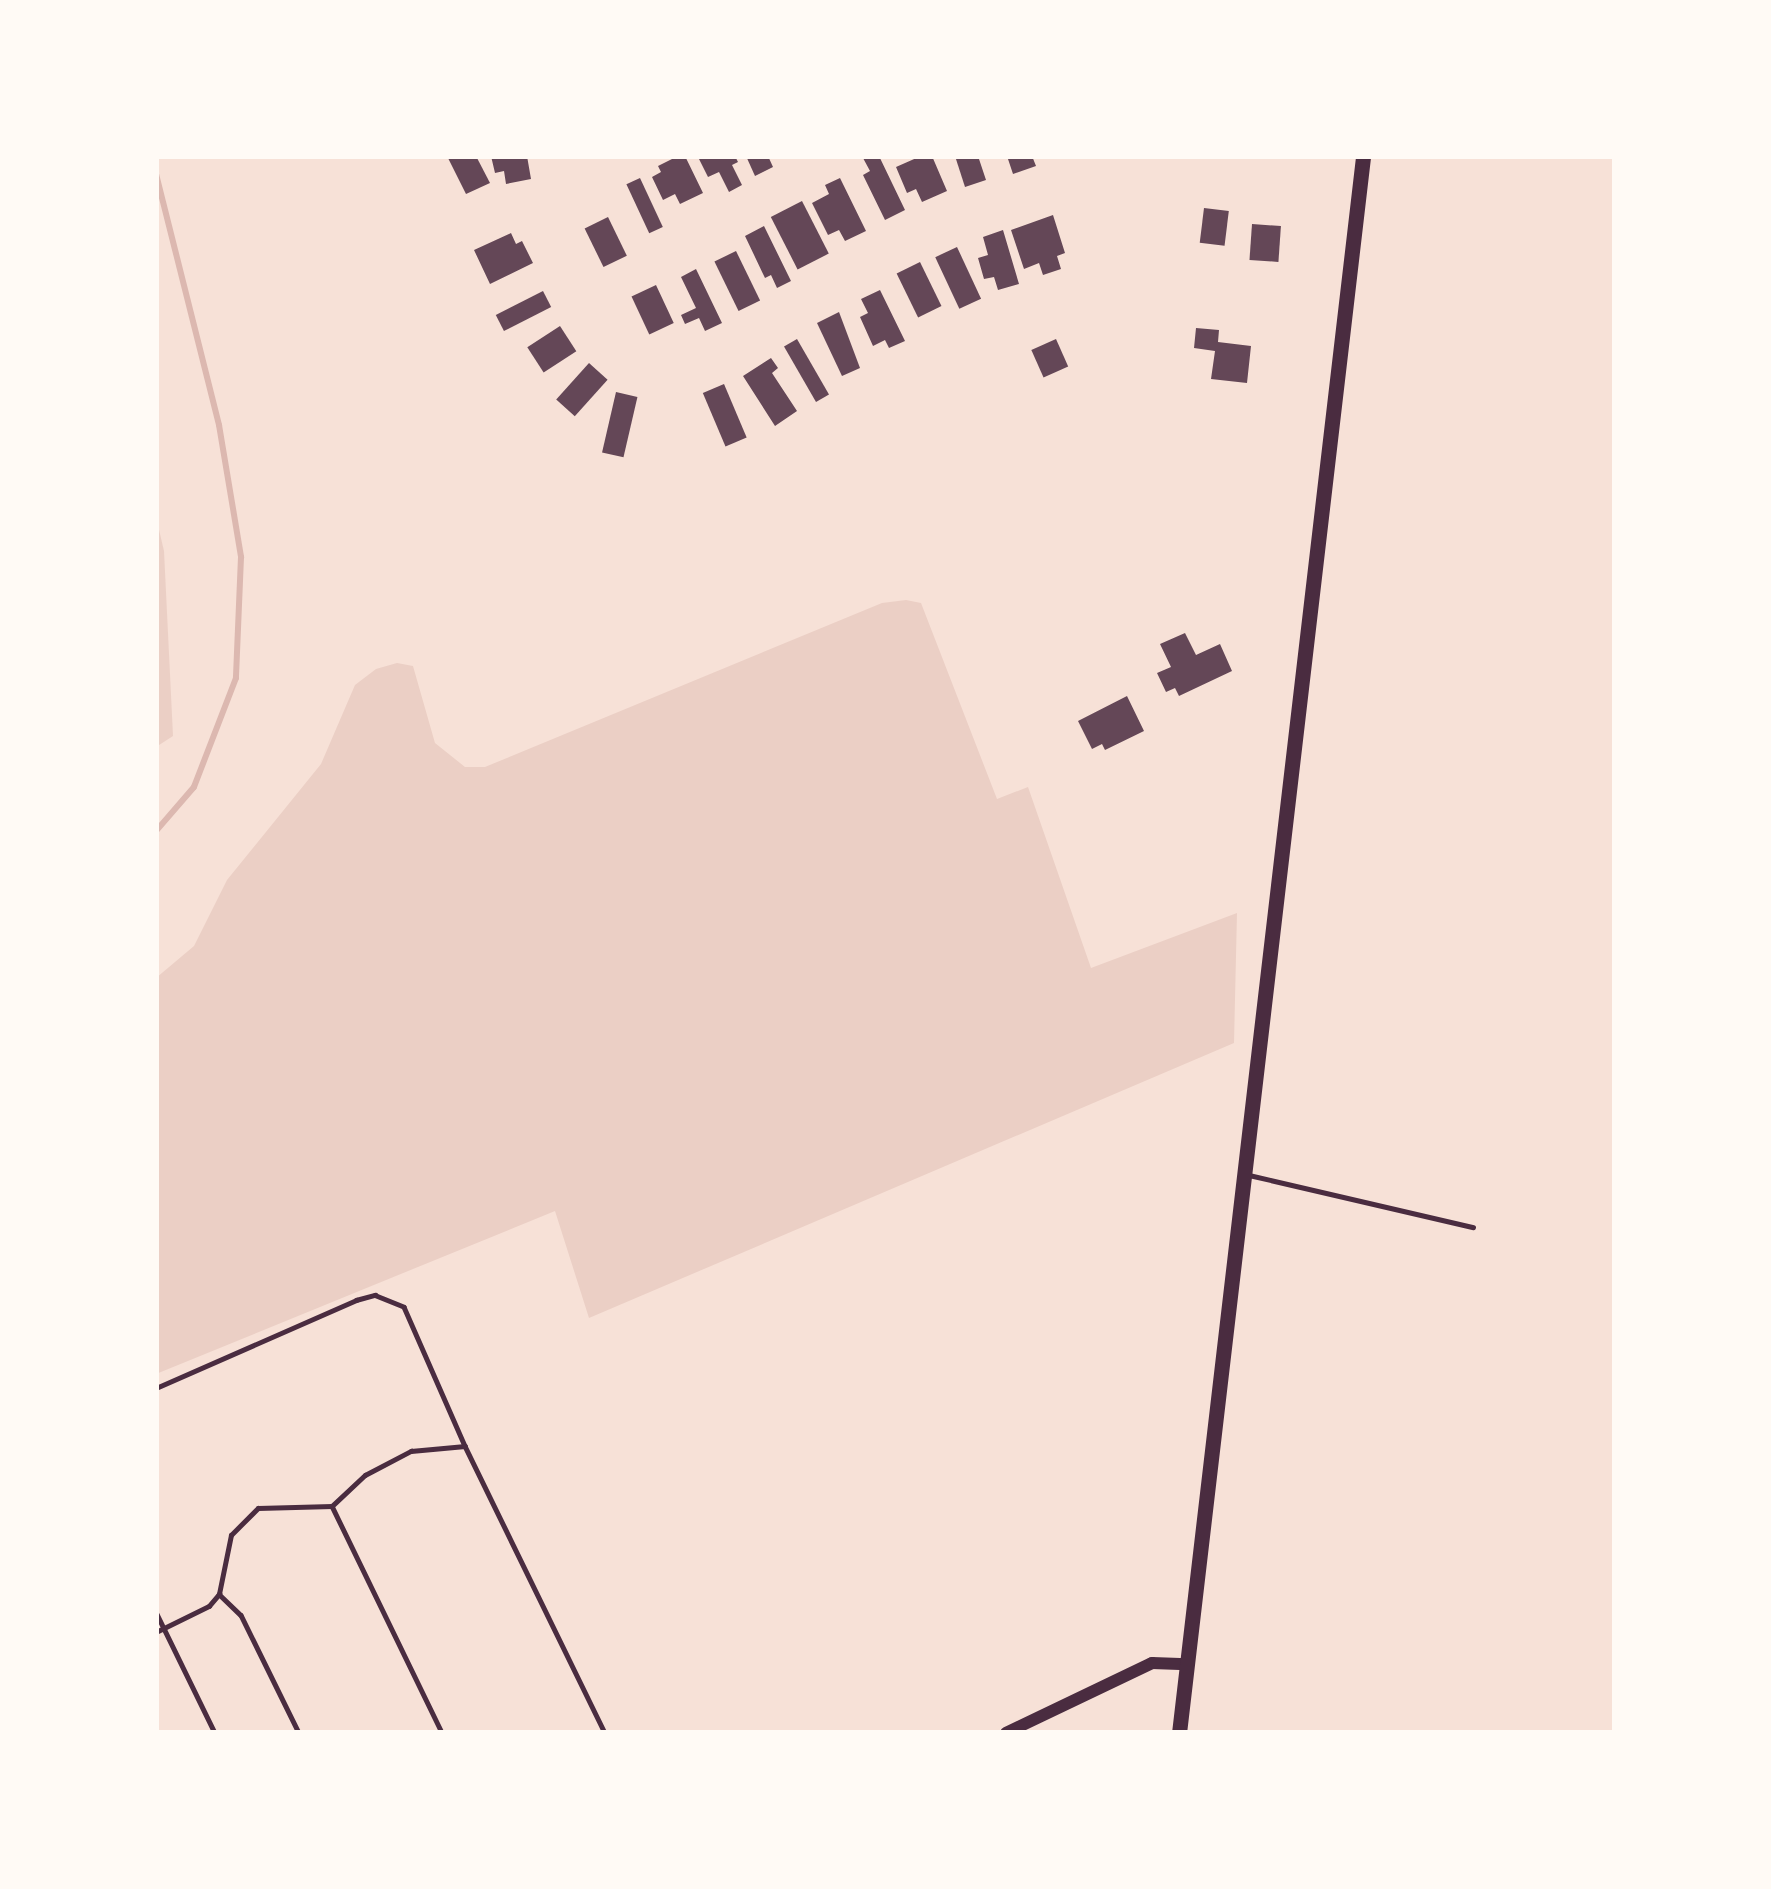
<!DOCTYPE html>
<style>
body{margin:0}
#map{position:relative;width:1771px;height:1889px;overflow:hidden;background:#f7e1d7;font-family:"Varela Round",sans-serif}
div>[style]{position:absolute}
.green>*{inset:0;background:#ebcfc5}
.stream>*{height:6px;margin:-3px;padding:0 3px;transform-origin:3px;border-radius:3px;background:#dcb8b0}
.building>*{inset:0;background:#644757;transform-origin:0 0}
.service>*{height:4.5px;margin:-2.25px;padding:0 2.25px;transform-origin:2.25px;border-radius:2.25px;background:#4a2c40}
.tertiary>*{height:12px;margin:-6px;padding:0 6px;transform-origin:6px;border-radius:6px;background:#4a2c40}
.primary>*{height:15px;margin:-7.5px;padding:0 7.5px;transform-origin:7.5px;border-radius:7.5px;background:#4a2c40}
span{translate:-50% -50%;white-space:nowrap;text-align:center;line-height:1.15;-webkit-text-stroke:9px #fffaf5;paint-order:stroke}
.frame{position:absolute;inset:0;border:159px solid #fffaf5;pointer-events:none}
</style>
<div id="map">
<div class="green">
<div style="clip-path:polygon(156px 517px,164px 551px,173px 736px,156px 747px)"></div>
<div style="clip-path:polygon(906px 600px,921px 603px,997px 799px,1028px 787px,1091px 968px,1237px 913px,1234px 1043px,589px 1318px,555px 1211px,156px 1374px,156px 978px,194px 946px,227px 880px,321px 764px,355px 685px,376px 669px,397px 663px,413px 666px,435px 743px,465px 767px,485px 767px,882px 603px)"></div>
</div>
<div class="stream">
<div style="left:156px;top:174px;width:259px;rotate:75.9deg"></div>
<div style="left:219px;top:425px;width:134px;rotate:80.5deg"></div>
<div style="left:241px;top:557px;width:121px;rotate:92.4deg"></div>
<div style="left:236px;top:678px;width:117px;rotate:111.1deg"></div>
<div style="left:194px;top:787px;width:58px;rotate:130.8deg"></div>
</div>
<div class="building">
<div style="clip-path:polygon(447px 156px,476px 156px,490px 183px,466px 194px)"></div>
<div style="clip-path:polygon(491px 156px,527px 156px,531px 179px,506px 184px,504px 171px,495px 173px)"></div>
<div style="clip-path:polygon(678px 156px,685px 156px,703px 193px,680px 204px,675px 194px,663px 200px,652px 177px,661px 172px,658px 166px)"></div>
<div style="clip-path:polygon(706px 156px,735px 156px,738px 162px,732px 165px,742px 185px,729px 192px,719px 172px,708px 177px,699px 159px)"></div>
<div style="clip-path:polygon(746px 156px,768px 156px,773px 167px,755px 176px)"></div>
<div style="clip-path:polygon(879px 156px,905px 210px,885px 220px,863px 175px,870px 171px,863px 158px)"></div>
<div style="clip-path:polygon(921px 156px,932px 156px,947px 191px,922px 202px,916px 189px,907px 193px,896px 167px)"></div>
<div style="clip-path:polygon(955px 156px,978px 156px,986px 180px,965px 187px)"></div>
<div style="clip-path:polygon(1007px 156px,1032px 156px,1036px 166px,1013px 174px)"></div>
<div style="left:640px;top:178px;width:54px;height:15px;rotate:65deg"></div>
<div style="clip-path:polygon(840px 178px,866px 231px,845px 241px,839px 230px,828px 235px,812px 203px,829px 194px,825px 185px)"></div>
<div style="left:802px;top:201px;width:59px;height:35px;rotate:63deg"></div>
<div style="left:1204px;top:208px;width:25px;height:35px;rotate:7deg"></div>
<div style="clip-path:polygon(1053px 215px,1065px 253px,1057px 256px,1061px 269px,1043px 275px,1039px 263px,1024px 269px,1011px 230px)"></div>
<div style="left:608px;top:217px;width:43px;height:26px;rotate:64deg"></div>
<div style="left:1252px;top:224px;width:29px;height:36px;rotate:4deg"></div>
<div style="clip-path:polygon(764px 226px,791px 281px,777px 288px,771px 275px,765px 278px,745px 236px)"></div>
<div style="clip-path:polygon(1003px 230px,1019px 284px,998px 290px,994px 277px,984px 279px,978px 258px,988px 255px,983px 237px)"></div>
<div style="clip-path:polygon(511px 233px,516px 244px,522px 241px,533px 263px,490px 284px,474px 250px)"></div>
<div style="left:957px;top:247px;width:57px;height:24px;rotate:65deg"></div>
<div style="left:736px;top:251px;width:55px;height:24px;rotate:64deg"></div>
<div style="left:920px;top:262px;width:49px;height:26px;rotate:64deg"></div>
<div style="clip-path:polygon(696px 269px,722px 323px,705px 331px,699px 318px,685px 324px,681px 315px,696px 308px,681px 277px)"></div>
<div style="left:656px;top:285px;width:42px;height:27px;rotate:65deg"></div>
<div style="clip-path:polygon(880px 290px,905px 341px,889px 348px,885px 340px,873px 346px,860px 317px,868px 313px,861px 299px)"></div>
<div style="left:543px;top:291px;width:18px;height:53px;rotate:63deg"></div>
<div style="clip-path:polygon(839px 312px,860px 368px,842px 376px,817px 323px)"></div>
<div style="left:560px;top:326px;width:30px;height:39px;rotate:57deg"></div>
<div style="clip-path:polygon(1196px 328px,1219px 330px,1218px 342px,1251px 346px,1247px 383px,1211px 379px,1215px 351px,1194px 348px)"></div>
<div style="left:797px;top:339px;width:64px;height:15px;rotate:60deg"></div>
<div style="left:1056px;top:339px;width:30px;height:27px;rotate:66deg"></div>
<div style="clip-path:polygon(771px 358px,778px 368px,772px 373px,797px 411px,775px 426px,743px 376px)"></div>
<div style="left:589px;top:363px;width:25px;height:49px;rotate:42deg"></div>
<div style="left:724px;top:384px;width:58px;height:23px;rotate:67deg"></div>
<div style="left:616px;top:392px;width:22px;height:62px;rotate:13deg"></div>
<div style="clip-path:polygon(1185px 633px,1196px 655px,1220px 644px,1232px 671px,1179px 696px,1175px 688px,1166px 692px,1157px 673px,1171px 667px,1160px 644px)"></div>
<div style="clip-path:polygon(1127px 696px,1144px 731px,1105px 750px,1102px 744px,1092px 749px,1078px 721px)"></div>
</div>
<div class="service">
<div style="left:1249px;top:1175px;width:230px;rotate:13.1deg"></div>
<div style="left:156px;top:1388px;width:219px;rotate:-23.7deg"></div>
<div style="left:356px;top:1300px;width:20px;rotate:-15deg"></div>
<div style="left:375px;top:1295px;width:31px;rotate:22deg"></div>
<div style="left:404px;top:1307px;width:152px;rotate:66.3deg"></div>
<div style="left:465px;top:1446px;width:319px;rotate:64deg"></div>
<div style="left:332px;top:1506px;width:252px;rotate:64.1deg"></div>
<div style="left:219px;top:1594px;width:30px;rotate:44deg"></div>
<div style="left:241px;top:1615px;width:131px;rotate:63.8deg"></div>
<div style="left:156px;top:1612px;width:135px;rotate:64deg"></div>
<div style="left:156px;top:1632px;width:59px;rotate:-26.1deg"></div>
<div style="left:209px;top:1606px;width:16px;rotate:-50deg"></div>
<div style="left:219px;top:1594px;width:60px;rotate:-78.5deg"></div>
<div style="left:231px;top:1535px;width:38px;rotate:-45deg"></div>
<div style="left:258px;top:1508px;width:74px;rotate:-1.5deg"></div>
<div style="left:332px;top:1506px;width:45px;rotate:-43.2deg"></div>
<div style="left:365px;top:1475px;width:52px;rotate:-27.6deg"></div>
<div style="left:411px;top:1451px;width:54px;rotate:-5.3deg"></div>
</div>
<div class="tertiary">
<div style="left:1006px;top:1733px;width:162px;rotate:-25.6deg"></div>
<div style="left:1152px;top:1663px;width:35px;rotate:2deg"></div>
</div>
<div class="primary">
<div style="left:1179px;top:1733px;width:1588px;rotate:-83.34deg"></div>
</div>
<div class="frame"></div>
</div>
